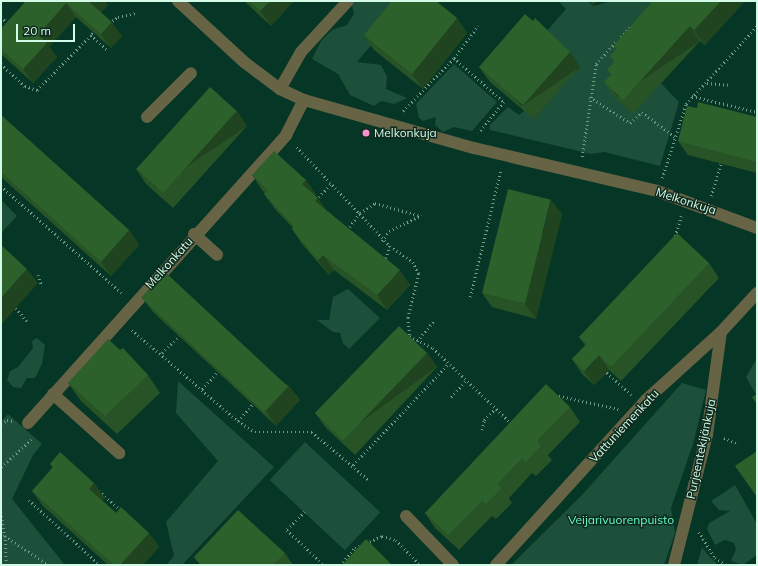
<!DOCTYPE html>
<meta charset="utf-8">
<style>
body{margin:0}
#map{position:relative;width:758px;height:566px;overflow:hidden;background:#063625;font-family:Mulish,sans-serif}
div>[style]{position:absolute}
.green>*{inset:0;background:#1c503b;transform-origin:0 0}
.path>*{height:2.5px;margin-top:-1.25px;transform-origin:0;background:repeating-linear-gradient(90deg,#709c8a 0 1px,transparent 0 4px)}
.minor>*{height:12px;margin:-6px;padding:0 6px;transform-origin:6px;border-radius:6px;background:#676446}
.wall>*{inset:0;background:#275326}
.shaded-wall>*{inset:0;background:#20441f;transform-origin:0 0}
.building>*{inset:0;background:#2d612c;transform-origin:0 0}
.dots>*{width:11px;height:11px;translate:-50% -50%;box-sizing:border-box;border:2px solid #0f2a1e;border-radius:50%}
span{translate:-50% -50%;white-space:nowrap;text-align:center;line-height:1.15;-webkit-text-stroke:3px #0f2a1e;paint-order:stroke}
.poi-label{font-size:12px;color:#d3fbe7}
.left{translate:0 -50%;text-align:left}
.street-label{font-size:12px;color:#d3fbe7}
.park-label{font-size:12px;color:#64fec1}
.frame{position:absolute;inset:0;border:2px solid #d3fbe7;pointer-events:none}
.scale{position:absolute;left:16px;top:24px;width:59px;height:18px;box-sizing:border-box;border:2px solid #d3fbe7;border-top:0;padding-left:5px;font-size:12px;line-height:14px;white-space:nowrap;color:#d3fbe7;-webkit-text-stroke:3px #0f2a1e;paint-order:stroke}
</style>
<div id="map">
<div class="green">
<div style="clip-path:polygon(351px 1px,408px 1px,357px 62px,381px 65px,387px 76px,386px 89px,407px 98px,394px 104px,381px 101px,374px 106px,350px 95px,338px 74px,312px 59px,321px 41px,332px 30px,347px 25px,354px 14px)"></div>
<div style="clip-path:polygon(558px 1px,588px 1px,593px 6px,612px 1px,677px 1px,657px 79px,679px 102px,660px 166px,604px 152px,591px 154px,490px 130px,490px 125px,508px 107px,519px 115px,561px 80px,565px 83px,580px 67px,545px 33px,566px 9px)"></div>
<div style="clip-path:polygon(454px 64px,497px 102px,472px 131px,454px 127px,443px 132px,435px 125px,436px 117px,423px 121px,419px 118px,416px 104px)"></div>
<div style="clip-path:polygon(1px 200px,17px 216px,1px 233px)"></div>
<div style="clip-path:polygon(348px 289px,380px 318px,349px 349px,343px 343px,340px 333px,333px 332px,317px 320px,329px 320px,333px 297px)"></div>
<div style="clip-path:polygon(37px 338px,45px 345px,42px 364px,35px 378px,27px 378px,21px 388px,13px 387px,7px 380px,10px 371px,18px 367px,33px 348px,32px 341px)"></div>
<div style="clip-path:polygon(757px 358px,757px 393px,755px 393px,746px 377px)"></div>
<div style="clip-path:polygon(178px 381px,274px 467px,182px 565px,166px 565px,174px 556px,166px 522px,218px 461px,176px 413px)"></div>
<div style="clip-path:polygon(682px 383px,706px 390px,693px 444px,671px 508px,675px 533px,664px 565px,511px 565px,581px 496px)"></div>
<div style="clip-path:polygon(8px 414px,42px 444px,33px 455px,12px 499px,65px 565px,1px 565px,1px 422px)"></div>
<div style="left:305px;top:442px;width:103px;height:52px;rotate:43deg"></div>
<div style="clip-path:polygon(735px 485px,757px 524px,757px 555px,743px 565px,731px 561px,736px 549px,734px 543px,725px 540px,715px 545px,707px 529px,709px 523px,730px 511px,719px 510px,711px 501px)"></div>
<div style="clip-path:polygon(702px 547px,708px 555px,718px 565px,697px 565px)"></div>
</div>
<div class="path">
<div style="left:1px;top:17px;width:9px;rotate:41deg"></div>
<div style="left:109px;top:23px;width:11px;rotate:-34deg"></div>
<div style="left:118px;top:17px;width:18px;rotate:-13deg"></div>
<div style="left:96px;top:31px;width:6px;rotate:141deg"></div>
<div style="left:91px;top:35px;width:24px;rotate:42deg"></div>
<div style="left:621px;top:37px;width:15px;rotate:-48deg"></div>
<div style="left:454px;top:58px;width:67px;rotate:41.3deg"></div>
<div style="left:504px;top:102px;width:40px;rotate:129deg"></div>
<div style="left:1px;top:64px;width:33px;rotate:43deg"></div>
<div style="left:25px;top:86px;width:13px;rotate:18deg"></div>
<div style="left:37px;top:90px;width:77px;rotate:-45.5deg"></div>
<div style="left:707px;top:83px;width:21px;rotate:5deg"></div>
<div style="left:692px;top:96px;width:67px;rotate:13.8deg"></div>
<div style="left:590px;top:97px;width:48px;rotate:33deg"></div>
<div style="left:630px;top:123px;width:16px;rotate:-43deg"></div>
<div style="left:642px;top:112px;width:41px;rotate:37.1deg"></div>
<div style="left:403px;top:111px;width:74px;rotate:-46.1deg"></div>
<div style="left:454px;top:58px;width:40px;rotate:-53deg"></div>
<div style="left:297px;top:147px;width:136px;rotate:46.8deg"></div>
<div style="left:390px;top:246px;width:16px;rotate:108deg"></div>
<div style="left:582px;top:157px;width:94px;rotate:-81.4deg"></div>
<div style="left:596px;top:64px;width:30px;rotate:-48deg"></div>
<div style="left:662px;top:178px;width:78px;rotate:-72deg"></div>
<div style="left:686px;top:104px;width:105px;rotate:-47.7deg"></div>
<div style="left:1px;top:186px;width:163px;rotate:41.5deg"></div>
<div style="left:711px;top:196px;width:34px;rotate:-73deg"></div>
<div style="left:316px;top:200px;width:22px;rotate:-47deg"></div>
<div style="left:347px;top:230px;width:21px;rotate:-53deg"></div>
<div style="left:360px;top:213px;width:18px;rotate:-34deg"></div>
<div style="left:375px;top:203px;width:48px;rotate:15.8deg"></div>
<div style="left:675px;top:236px;width:21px;rotate:-73deg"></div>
<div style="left:382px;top:241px;width:12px;rotate:-55deg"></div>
<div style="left:389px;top:231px;width:34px;rotate:-26deg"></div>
<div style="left:390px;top:246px;width:28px;rotate:35deg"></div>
<div style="left:413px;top:262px;width:13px;rotate:63deg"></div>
<div style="left:419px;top:274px;width:45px;rotate:104deg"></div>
<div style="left:408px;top:318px;width:18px;rotate:84deg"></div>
<div style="left:410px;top:336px;width:26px;rotate:28deg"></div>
<div style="left:433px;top:348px;width:110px;rotate:43.9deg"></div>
<div style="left:38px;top:275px;width:12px;rotate:70deg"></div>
<div style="left:470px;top:297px;width:132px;rotate:-76.4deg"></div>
<div style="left:16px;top:308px;width:17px;rotate:50deg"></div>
<div style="left:132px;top:330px;width:140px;rotate:40.6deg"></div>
<div style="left:238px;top:421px;width:23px;rotate:-49deg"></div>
<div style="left:417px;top:341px;width:26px;rotate:-50deg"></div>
<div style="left:162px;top:353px;width:24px;rotate:-45deg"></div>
<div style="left:604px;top:370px;width:38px;rotate:42deg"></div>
<div style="left:202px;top:389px;width:23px;rotate:-47deg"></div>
<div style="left:555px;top:395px;width:65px;rotate:12.5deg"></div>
<div style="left:451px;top:397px;width:23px;rotate:-47deg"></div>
<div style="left:238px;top:421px;width:20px;rotate:33deg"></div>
<div style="left:255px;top:432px;width:57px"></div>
<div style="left:312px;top:432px;width:76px;rotate:40.2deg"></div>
<div style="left:1px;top:424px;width:7px;rotate:-34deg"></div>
<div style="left:7px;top:420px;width:6px;rotate:9deg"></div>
<div style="left:482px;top:430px;width:10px;rotate:-79deg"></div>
<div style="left:484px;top:420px;width:16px;rotate:-45deg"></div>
<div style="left:724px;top:438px;width:16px;rotate:22deg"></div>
<div style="left:353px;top:465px;width:140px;rotate:-46.7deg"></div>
<div style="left:1px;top:467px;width:43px;rotate:-42.2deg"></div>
<div style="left:99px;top:491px;width:29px;rotate:41deg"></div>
<div style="left:29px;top:500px;width:96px;rotate:42.5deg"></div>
<div style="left:1px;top:512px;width:24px;rotate:81deg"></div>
<div style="left:5px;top:536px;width:5px;rotate:143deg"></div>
<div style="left:305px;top:512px;width:25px;rotate:135deg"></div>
<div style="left:287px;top:530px;width:51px;rotate:43.4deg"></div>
<div style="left:699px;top:532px;width:31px;rotate:58deg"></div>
<div style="left:715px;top:558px;width:13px;rotate:32deg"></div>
<div style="left:6px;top:565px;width:29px;rotate:-92deg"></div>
<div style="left:5px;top:536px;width:53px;rotate:33.4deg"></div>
<div style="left:340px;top:565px;width:23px;rotate:-49deg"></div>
<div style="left:355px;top:548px;width:30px;rotate:-24deg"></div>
<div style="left:382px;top:536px;width:15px;rotate:16deg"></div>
<div style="left:396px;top:540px;width:35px;rotate:46deg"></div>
</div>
<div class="minor">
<div style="left:178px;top:1px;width:90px;rotate:42.7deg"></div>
<div style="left:244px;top:62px;width:45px;rotate:36.9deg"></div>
<div style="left:280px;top:89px;width:26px;rotate:25deg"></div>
<div style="left:304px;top:100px;width:177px;rotate:15.8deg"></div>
<div style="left:474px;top:148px;width:188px;rotate:13.2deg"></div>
<div style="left:657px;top:191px;width:107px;rotate:20.3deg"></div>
<div style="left:280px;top:89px;width:43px;rotate:-60.4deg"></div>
<div style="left:301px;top:52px;width:69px;rotate:-47.3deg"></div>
<div style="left:147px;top:117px;width:62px;rotate:-45deg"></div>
<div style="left:194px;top:234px;width:31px;rotate:42deg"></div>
<div style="left:53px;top:394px;width:89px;rotate:41.8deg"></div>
<div style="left:28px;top:423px;width:387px;rotate:-48.1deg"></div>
<div style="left:286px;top:135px;width:39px;rotate:-63deg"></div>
<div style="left:406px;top:516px;width:68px;rotate:46.2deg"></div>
<div style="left:496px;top:565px;width:223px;rotate:-47.7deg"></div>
<div style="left:646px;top:400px;width:101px;rotate:-42.2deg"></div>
<div style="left:721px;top:332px;width:53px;rotate:-47.3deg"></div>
<div style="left:674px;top:565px;width:134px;rotate:-75.8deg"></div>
<div style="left:707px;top:435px;width:104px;rotate:-82.3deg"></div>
</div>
<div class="wall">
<div style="clip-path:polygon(26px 1px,108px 5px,101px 12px,122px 36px,111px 48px,76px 17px,49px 47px,57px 57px,33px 83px,1px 54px,1px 29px)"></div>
<div style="clip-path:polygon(244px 1px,294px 1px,271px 26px)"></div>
<div style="clip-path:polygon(653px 1px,745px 1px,705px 45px,700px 41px,633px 114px,614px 97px,604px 82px,611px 75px,607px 70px,614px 62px,610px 56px,616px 49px,614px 45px)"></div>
<div style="clip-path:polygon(457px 18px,467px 33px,423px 89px,374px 50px,364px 35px)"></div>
<div style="clip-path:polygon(570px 52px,580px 67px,534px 119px,490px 82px,479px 67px)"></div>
<div style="clip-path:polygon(697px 108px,757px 117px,757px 173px,688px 155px,678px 141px)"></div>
<div style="clip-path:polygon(237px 111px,247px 126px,173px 208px,146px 184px,136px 169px)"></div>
<div style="clip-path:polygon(1px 115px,129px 230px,139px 245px,111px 276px,1px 177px)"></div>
<div style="clip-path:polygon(252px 175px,306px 180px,316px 195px,315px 196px,327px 211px,410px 285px,387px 310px,334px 270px,329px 275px,302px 244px,292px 229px,293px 228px,275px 209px,264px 194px,265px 193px,262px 190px)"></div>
<div style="clip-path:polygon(562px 214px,536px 319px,492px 307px,482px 293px)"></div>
<div style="clip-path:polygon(709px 263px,719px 278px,621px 381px,609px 370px,594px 385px,582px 374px,572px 359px,585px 345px,579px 337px)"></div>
<div style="clip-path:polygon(142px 298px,289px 386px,300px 400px,276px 426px,153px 312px)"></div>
<div style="clip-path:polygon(120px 350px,148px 375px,160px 393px,117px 434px,81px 401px,68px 383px)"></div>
<div style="clip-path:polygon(427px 353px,437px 367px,355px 455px,326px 428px,316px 414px)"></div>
<div style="clip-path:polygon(570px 407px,580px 422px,548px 455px,552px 460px,536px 476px,532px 473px,509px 498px,512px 503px,496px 519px,492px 516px,459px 550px,435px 528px,425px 513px)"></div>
<div style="clip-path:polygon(50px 464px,94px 483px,105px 498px,102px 500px,116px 513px,149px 533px,159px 547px,143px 565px,108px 565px,43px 506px,32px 491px,53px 468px)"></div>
<div style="clip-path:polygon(285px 553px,293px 565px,200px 565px,194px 557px)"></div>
</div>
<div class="shaded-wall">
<div style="clip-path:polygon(88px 1px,105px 1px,108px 5px,98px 15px)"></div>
<div style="clip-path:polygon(270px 1px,294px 1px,271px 26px,260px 11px)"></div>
<div style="clip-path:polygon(590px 1px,597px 1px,593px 6px)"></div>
<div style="clip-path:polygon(721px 1px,745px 1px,705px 45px,694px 30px)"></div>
<div style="clip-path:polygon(66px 3px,76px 17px,49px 47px,57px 57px,33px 83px,23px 69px,38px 35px)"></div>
<div style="clip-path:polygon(457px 18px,467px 33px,423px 89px,412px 74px)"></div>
<div style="clip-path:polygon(112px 22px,122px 36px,111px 48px,101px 34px)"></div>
<div style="left:690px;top:26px;width:18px;height:100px;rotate:56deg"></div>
<div style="left:570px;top:52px;width:18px;height:71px;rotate:56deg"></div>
<div style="left:237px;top:111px;width:18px;height:110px;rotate:56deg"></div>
<div style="clip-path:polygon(306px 180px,316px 195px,313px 199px,302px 184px)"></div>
<div style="clip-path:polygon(318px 198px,328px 213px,315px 201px)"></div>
<div style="clip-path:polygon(551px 200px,562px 214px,536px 319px,525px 304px)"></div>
<div style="clip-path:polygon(129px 230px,139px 245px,111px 276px,101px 262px)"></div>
<div style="left:323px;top:255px;width:19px;height:7px;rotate:54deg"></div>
<div style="clip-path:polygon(27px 269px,38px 283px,1px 325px,1px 298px)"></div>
<div style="clip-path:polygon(400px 270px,410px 285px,387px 310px,377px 295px)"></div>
<div style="left:427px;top:353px;width:17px;height:120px;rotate:54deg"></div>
<div style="clip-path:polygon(599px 355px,609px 370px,594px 385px,584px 371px)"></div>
<div style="clip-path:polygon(289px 386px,300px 400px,276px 426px,266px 411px)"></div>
<div style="clip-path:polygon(94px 483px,105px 498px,100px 503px,89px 489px)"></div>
<div style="clip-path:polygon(149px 533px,159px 547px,143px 565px,120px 565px)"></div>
</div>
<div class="building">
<div style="clip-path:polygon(26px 1px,88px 1px,112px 22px,101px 34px,66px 3px,38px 35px,47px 43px,23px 69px,1px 49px,1px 29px)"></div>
<div style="clip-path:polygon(249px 1px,270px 1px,260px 11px)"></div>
<div style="clip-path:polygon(392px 1px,436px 1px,457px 18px,412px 74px,364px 35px)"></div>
<div style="clip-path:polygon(653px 1px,721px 1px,694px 30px,690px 26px,623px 100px,604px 82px,612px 74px,607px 70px,615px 61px,610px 56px,617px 48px,614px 45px)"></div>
<div style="clip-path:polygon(525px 14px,533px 21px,535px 18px,570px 52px,523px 105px,479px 67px)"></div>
<div style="left:210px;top:87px;width:36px;height:110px;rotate:42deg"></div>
<div style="clip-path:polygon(698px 102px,757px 117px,757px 162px,678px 141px,687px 106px,697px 108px)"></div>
<div style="clip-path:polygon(1px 115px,129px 230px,101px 262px,1px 172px)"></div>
<div style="clip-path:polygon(274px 151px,306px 180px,302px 184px,318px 198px,315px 201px,400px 270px,377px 295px,323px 255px,318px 260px,292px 229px,294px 226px,264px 194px,268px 190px,252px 175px)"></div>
<div style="left:508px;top:189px;width:44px;height:107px;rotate:14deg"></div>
<div style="clip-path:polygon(677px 233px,709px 263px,611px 367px,599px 355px,584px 371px,572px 359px,587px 344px,579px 337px)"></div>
<div style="clip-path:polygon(1px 245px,27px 269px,1px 298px)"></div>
<div style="left:165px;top:272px;width:168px;height:35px;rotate:43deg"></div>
<div style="left:399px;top:326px;width:39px;height:121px;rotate:44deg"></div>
<div style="clip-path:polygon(108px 339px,120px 350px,123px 348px,148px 375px,105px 416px,68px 383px)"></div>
<div style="clip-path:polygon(546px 384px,570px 407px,537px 441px,541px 446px,526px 462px,522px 458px,497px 484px,502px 488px,486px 504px,482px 501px,448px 535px,425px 513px)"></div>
<div style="clip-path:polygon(757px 394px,757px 404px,752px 397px)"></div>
<div style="clip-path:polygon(757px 451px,757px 497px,735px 466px)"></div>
<div style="clip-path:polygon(60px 452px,94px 483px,89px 489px,116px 513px,121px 507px,149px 533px,120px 565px,114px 565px,32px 491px,53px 467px,50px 464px)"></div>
<div style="clip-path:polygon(238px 510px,285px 553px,273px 565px,202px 565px,194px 557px)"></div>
<div style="clip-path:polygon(366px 539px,392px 565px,342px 565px)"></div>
</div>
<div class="dots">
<div style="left:366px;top:133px;background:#f790cf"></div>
</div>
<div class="poi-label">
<span class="left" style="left:374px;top:133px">Melkonkuja</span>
</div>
<div class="street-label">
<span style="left:686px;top:201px;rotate:18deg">Melkonkuja</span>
<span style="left:169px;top:263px;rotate:-48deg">Melkonkatu</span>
<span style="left:624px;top:426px;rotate:-47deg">Vattuniemenkatu</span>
<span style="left:701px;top:449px;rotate:-78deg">Purjeentekijänkuja</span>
</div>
<div class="park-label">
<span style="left:621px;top:520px">Veijarivuorenpuisto</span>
</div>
<div class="frame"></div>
<div class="scale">20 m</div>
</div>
